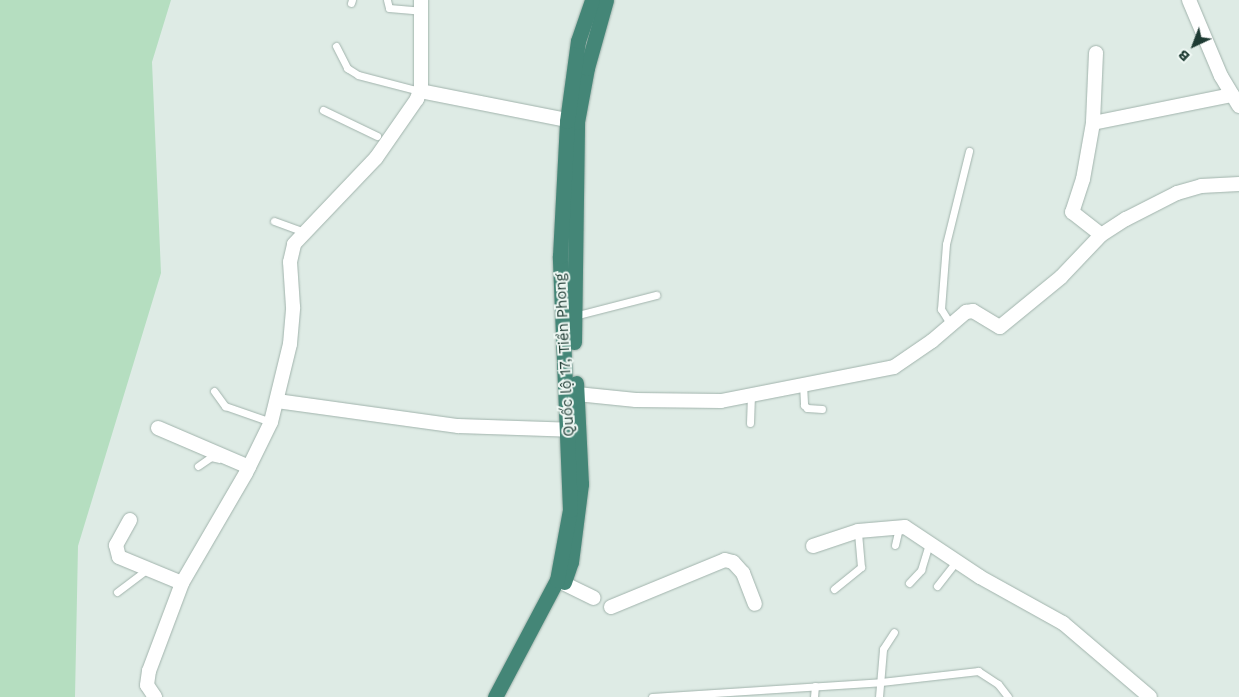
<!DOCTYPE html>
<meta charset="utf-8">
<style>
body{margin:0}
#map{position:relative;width:1239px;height:697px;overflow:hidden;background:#deebe5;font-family:"Work Sans",sans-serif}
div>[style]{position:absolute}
.green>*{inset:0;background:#b5dec0}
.roads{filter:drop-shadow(0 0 1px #a1b3ac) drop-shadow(0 0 1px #a1b3ac)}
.service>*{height:7px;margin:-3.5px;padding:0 3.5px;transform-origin:3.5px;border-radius:3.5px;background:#fff}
.minor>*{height:14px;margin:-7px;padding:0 7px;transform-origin:7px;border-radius:7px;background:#fff}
.trunk>*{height:15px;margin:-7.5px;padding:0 7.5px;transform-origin:7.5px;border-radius:7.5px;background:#448677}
span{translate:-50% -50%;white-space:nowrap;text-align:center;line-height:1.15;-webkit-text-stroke:4px #eef7f3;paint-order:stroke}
.street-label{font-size:15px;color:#1e3b33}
.north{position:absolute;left:1169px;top:20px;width:50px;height:50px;-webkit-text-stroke:4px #eef7f3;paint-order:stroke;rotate:223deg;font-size:14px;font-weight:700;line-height:20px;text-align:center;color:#1e3b33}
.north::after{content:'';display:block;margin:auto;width:18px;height:22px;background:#1e3b33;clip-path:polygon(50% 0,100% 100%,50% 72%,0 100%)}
</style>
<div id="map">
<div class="green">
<div style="clip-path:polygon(0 0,171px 0,152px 62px,161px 273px,78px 546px,75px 697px,0 697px)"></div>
</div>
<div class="roads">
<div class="service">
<div style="left:387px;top:0;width:8px;rotate:76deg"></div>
<div style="left:389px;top:8px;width:32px;rotate:5deg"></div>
<div style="left:351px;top:3px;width:3px;rotate:-72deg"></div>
<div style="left:336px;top:46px;width:25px;rotate:63deg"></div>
<div style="left:347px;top:68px;width:13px;rotate:32deg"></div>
<div style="left:358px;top:75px;width:64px;rotate:14.5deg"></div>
<div style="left:323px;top:110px;width:60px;rotate:25.7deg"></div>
<div style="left:274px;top:221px;width:32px;rotate:20deg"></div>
<div style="left:574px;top:316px;width:85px;rotate:-14.4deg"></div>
<div style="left:951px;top:325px;width:19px;rotate:-122deg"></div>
<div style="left:941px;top:309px;width:65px;rotate:-85.6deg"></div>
<div style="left:946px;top:244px;width:96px;rotate:-76.1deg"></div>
<div style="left:803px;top:384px;width:21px;rotate:87deg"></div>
<div style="left:804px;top:405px;width:4px;rotate:45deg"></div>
<div style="left:807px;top:408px;width:15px;rotate:4deg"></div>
<div style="left:214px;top:391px;width:19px;rotate:54deg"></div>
<div style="left:225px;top:406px;width:49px;rotate:19.2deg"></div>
<div style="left:750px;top:423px;width:30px;rotate:-88deg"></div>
<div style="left:198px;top:466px;width:16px;rotate:-35deg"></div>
<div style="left:211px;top:457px;width:8px;rotate:14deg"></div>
<div style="left:895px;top:545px;width:18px;rotate:-77deg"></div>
<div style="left:909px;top:583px;width:18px;rotate:-47deg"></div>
<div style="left:921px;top:570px;width:28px;rotate:-73deg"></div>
<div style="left:937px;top:586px;width:31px;rotate:-52deg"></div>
<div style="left:834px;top:589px;width:35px;rotate:-39deg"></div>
<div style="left:861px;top:567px;width:36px;rotate:-95deg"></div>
<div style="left:117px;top:592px;width:39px;rotate:-37deg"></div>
<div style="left:652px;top:697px;width:229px;rotate:-3.7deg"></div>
<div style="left:881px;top:682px;width:98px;rotate:-6.5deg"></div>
<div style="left:978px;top:671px;width:24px;rotate:33deg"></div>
<div style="left:998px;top:684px;width:16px;rotate:52deg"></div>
<div style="left:814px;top:697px;width:11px;rotate:-85deg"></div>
<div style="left:879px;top:697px;width:48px;rotate:-85.2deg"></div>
<div style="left:883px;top:649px;width:20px;rotate:-57deg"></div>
</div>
<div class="minor">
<div style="left:1189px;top:0;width:82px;rotate:67.2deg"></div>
<div style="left:1221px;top:76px;width:35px;rotate:59deg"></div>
<div style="left:1096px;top:53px;width:70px;rotate:92.5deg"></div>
<div style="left:1093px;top:123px;width:142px;rotate:-11.4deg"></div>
<div style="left:420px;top:91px;width:160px;rotate:11.2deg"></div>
<div style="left:1093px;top:123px;width:57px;rotate:100.1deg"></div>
<div style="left:1083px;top:179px;width:35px;rotate:108deg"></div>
<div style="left:1072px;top:212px;width:37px;rotate:38deg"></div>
<div style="left:577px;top:394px;width:59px;rotate:5.8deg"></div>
<div style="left:636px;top:400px;width:85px;rotate:0.7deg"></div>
<div style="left:721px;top:401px;width:176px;rotate:-11.1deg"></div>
<div style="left:894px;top:367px;width:46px;rotate:-34.4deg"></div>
<div style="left:932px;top:341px;width:45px;rotate:-40.5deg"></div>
<div style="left:966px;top:312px;width:7px;rotate:-8deg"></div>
<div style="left:973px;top:311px;width:31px;rotate:31deg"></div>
<div style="left:1000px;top:327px;width:79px;rotate:-39.3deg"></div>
<div style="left:1061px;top:277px;width:58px;rotate:-46.4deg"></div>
<div style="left:1101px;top:235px;width:30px;rotate:-33deg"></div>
<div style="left:1126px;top:219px;width:57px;rotate:-27deg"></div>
<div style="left:1177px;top:193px;width:25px;rotate:-16deg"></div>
<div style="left:1201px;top:186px;width:38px;rotate:-3deg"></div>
<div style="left:277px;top:401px;width:183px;rotate:7.9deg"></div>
<div style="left:458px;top:426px;width:119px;rotate:1.9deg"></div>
<div style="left:158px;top:428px;width:99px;rotate:23.2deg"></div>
<div style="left:130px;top:520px;width:29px;rotate:119deg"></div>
<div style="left:116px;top:545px;width:12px;rotate:76deg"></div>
<div style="left:119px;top:557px;width:68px;rotate:22.4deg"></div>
<div style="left:813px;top:546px;width:47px;rotate:-18.4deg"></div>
<div style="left:858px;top:531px;width:47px;rotate:-4.9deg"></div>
<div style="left:905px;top:527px;width:90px;rotate:33.7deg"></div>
<div style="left:980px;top:577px;width:95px;rotate:29deg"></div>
<div style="left:1063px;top:623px;width:114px;rotate:40.4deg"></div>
<div style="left:563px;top:583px;width:34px;rotate:26deg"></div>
<div style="left:611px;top:607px;width:123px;rotate:-22.4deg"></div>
<div style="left:725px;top:560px;width:8px;rotate:14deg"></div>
<div style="left:733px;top:562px;width:15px;rotate:48deg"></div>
<div style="left:743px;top:573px;width:33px;rotate:69deg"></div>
<div style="left:155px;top:697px;width:14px;rotate:-124deg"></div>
<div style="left:147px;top:685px;width:14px;rotate:-82deg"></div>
<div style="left:149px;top:671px;width:94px;rotate:-69.4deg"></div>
<div style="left:182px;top:583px;width:127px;rotate:-59.8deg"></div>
<div style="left:246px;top:473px;width:57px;rotate:-63.9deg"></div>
<div style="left:271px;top:422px;width:80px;rotate:-76.3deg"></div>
<div style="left:290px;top:344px;width:37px;rotate:-85deg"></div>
<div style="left:293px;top:307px;width:45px;rotate:-93.8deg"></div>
<div style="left:290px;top:262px;width:18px;rotate:-77deg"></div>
<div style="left:294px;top:244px;width:119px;rotate:-46.4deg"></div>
<div style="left:376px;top:158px;width:72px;rotate:-55.2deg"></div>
<div style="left:417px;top:99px;width:13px;rotate:-72deg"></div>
<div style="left:421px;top:87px;width:87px;rotate:-90deg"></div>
</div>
<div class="trunk">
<div style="left:574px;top:342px;width:220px;rotate:-89.2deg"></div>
<div style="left:577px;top:122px;width:55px;rotate:-79.5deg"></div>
<div style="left:587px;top:68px;width:71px;rotate:-74.4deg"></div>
<div style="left:564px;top:582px;width:21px;rotate:-71deg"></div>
<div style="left:571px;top:562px;width:79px;rotate:-82.7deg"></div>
<div style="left:581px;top:484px;width:101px;rotate:-92.8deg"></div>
<div style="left:495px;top:697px;width:132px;rotate:-62.1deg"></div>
<div style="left:557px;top:580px;width:71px;rotate:-79.5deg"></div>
<div style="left:570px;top:510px;width:254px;rotate:-92.3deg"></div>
<div style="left:560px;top:256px;width:135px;rotate:-87deg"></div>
<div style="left:567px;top:121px;width:81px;rotate:-82.2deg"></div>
<div style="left:578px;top:41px;width:43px;rotate:-71.1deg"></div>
</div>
</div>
<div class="street-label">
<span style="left:565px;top:355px;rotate:-93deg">Quốc lộ 17, Tiền Phong</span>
</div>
<div class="north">B</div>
</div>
